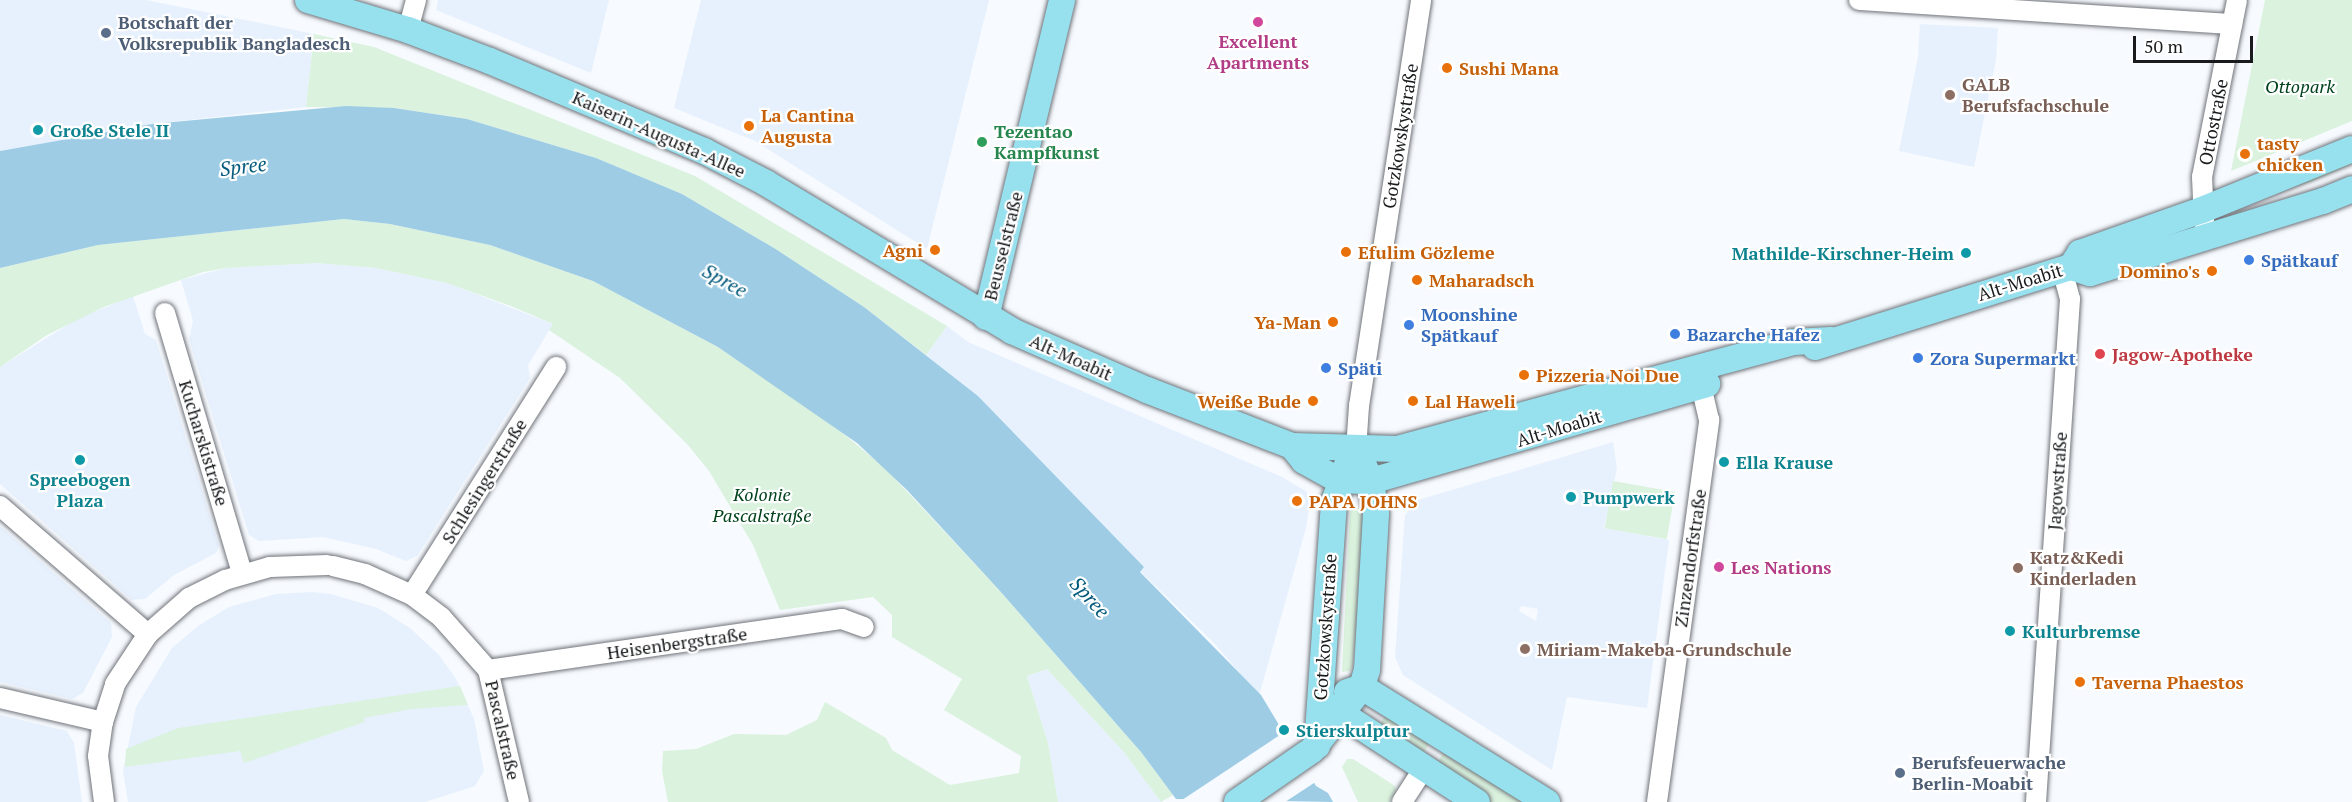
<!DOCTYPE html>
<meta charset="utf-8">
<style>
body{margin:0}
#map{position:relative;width:2352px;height:802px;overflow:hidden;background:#f7fafe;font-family:"PT Serif",serif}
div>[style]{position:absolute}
.built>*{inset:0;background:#e7f1fe}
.green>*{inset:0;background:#daf2de;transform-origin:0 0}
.water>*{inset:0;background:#9ecce5}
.pier>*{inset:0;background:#f7fafe}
.roads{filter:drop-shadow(0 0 2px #70747a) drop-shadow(0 0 2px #70747a)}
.minor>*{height:20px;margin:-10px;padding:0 10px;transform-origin:10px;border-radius:10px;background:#fff}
.major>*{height:26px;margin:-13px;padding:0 13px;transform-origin:13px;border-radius:13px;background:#97e0ee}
.dots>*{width:16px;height:16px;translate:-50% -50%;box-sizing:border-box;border:3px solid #fff;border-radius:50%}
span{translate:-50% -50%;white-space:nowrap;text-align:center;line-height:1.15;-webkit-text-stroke:4.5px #fff;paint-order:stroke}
.service-label{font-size:18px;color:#4e5e75;font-weight:700}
.left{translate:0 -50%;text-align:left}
.hotel-label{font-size:18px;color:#b23c85;font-weight:700}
.food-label{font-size:18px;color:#c56008;font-weight:700}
.right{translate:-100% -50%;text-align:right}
.education-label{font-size:18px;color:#785e54;font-weight:700}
.park-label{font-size:18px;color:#00421c;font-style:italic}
.street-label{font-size:18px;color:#181a1c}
.culture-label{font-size:18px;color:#0d838f;font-weight:700}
.leisure-label{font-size:18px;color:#27864d;font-weight:700}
.shop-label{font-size:18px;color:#366cbe;font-weight:700}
.health-label{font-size:18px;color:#be3a42;font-weight:700}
.water-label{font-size:20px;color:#055b7d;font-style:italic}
.scale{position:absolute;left:2133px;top:36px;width:120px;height:27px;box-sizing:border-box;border:3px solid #181a1c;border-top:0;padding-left:8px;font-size:18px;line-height:21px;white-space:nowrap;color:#181a1c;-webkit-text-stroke:4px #fff;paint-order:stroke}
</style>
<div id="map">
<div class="built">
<div style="clip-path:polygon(0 0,146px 0,314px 34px,306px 107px,152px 124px,0 151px)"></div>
<div style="clip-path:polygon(438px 0,609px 0,591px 73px,436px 10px)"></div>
<div style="clip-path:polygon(701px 0,989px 0,927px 249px,755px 141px,674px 108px)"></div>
<div style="clip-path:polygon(1920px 24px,1998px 28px,1996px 60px,1974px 167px,1899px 151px,1918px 57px)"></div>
<div style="clip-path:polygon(316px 263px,376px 268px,448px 283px,553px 324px,528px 365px,530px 378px,417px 556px,406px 561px,376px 549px,323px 537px,259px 541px,249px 535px,189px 339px,193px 321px,181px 280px,226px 268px)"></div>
<div style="clip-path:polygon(133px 296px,145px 334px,156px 340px,219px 546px,216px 553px,174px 575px,145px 599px,132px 600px,0 484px,0 367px,77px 319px)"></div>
<div style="clip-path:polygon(947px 326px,968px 342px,1282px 477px,1307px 492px,1310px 502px,1306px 528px,1259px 696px,1215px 644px,1140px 571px,1144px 567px,978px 396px,926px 355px)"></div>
<div style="clip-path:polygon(evenodd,1613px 442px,1617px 468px,1604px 528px,1669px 540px,1647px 708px,1567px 697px,1552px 770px,1403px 675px,1395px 657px,1405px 515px,1418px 500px,1613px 442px,1521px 606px,1538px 609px,1536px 621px,1519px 611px,1521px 606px)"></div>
<div style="clip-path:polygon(0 526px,111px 623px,112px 637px,83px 693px,72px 699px,0 682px)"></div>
<div style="clip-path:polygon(311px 592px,331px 594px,378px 608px,410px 628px,439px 655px,456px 679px,474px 719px,484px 771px,475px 786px,425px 802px,128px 802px,123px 771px,136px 707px,172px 648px,198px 626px,229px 607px,276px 594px)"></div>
<div style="clip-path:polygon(1047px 669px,1123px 751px,1161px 802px,1058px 802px,1048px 743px,1027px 676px)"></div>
<div style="clip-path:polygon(0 715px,67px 731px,74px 743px,82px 802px,0 802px)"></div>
</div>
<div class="green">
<div style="clip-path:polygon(2265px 0,2352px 0,2352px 121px,2231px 171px)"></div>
<div style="clip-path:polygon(314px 34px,374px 47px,695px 176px,947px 326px,926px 355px,864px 307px,774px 248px,682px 194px,596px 158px,467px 119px,394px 108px,306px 107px)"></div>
<div style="clip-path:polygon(2352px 157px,2352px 164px,2314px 181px,2242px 204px,2241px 217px,2237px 219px,2233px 205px)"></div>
<div style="clip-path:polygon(344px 219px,390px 224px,490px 245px,593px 281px,718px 347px,827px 420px,887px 470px,1000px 591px,1141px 752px,1173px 795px,1161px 802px,1123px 751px,1047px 669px,1027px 676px,1048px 743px,1058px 802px,668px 802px,662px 771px,663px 751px,696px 749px,734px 734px,786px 735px,817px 720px,825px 702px,886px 738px,892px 750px,950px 785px,1019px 773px,1021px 756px,944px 710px,962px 679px,892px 637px,892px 615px,873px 597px,780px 610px,753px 545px,709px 471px,688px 445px,620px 378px,549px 330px,553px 324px,511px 306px,447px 283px,376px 268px,316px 263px,226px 268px,203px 272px,104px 307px,47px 335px,0 367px,0 268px,98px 245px)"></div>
<div style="left:1613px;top:481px;width:63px;height:48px;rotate:10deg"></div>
<div style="clip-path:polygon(1350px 508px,1364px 508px,1365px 518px,1353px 664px,1350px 671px,1342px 672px)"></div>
<div style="clip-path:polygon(460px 686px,468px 705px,412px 709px,364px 718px,365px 722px,244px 763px,240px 751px,125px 767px,126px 749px,178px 728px)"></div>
<div style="clip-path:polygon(1387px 710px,1430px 742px,1423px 754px,1378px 730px)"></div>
<div style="clip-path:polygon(1444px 752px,1530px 802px,1490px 802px,1439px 769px,1437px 763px)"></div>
<div style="clip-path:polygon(1347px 759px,1353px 759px,1395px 786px,1396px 792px,1390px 802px,1358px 802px,1342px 767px)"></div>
</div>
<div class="water">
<div style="clip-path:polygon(346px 106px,394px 108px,467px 119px,596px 158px,682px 194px,774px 248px,864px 307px,978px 396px,1144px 567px,1140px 572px,1261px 695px,1316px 786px,1328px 793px,1333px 802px,1176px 799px,1141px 752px,1000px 591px,907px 490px,857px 443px,718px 347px,593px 281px,490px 245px,390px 224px,344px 219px,98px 245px,0 268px,0 151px,152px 124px)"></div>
</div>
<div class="pier">
<div style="clip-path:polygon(1286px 731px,1317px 781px,1285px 802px,1179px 802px)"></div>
</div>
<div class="roads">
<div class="minor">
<div style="left:1859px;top:0;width:374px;rotate:3.7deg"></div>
<div style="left:408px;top:30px;width:31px;rotate:-75deg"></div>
<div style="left:2204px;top:222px;width:45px;rotate:-92.5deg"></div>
<div style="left:2202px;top:177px;width:180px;rotate:-78.8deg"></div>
<div style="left:165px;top:313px;width:271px;rotate:73.5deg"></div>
<div style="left:1356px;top:450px;width:44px;rotate:-86.1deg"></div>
<div style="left:1359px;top:406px;width:411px;rotate:-81.3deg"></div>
<div style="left:0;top:506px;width:196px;rotate:40.9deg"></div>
<div style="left:333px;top:566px;width:33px;rotate:14deg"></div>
<div style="left:365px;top:574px;width:51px;rotate:24.1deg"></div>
<div style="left:412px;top:595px;width:36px;rotate:37deg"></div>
<div style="left:441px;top:617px;width:71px;rotate:48.4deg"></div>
<div style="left:488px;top:670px;width:136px;rotate:76.8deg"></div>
<div style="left:412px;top:595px;width:270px;rotate:-57.7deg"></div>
<div style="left:488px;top:670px;width:358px;rotate:-8.2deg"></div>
<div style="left:842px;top:619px;width:23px;rotate:20deg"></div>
<div style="left:0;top:698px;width:106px;rotate:13.1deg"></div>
<div style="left:104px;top:802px;width:46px;rotate:-97.4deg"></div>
<div style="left:98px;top:756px;width:34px;rotate:-82deg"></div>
<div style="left:103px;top:722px;width:40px;rotate:-72deg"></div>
<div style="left:115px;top:684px;width:60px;rotate:-56.6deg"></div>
<div style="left:148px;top:634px;width:55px;rotate:-41.3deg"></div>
<div style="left:189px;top:598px;width:40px;rotate:-26.6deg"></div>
<div style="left:225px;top:580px;width:47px;rotate:-16.1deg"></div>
<div style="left:270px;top:567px;width:57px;rotate:-2deg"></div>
<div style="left:1402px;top:802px;width:40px;rotate:-57.1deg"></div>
<div style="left:1657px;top:802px;width:386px;rotate:-82.2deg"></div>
<div style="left:1709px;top:420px;width:35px;rotate:-103deg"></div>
<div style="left:2036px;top:802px;width:504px;rotate:-86.13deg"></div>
<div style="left:2070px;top:299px;width:31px;rotate:-105deg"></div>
</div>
<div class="major">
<div style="left:308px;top:0;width:104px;rotate:16.7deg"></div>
<div style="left:408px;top:30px;width:88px;rotate:20.7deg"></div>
<div style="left:490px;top:61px;width:232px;rotate:22.8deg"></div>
<div style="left:704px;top:151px;width:70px;rotate:27.3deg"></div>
<div style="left:766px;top:183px;width:287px;rotate:31deg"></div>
<div style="left:1012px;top:331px;width:147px;rotate:23.6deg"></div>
<div style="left:1147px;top:390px;width:155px;rotate:21.1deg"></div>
<div style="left:1292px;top:446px;width:105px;rotate:1.6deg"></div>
<div style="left:1397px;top:449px;width:410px;rotate:-15.1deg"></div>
<div style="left:1793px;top:342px;width:38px;rotate:-3deg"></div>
<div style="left:2071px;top:267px;width:17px;rotate:-57deg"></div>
<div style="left:2080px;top:253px;width:129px;rotate:-19.4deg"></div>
<div style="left:2202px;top:210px;width:162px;rotate:-22.1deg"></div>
<div style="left:986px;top:317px;width:326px;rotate:-76.5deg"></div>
<div style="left:1815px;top:347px;width:268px;rotate:-17.4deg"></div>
<div style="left:2071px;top:267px;width:20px;rotate:18deg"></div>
<div style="left:2090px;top:273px;width:244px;rotate:-17.2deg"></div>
<div style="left:2323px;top:201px;width:31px;rotate:-22deg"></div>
<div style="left:1292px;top:446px;width:19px;rotate:51deg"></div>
<div style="left:1304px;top:461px;width:39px;rotate:29deg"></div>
<div style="left:1338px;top:480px;width:33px;rotate:2deg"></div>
<div style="left:1371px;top:481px;width:350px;rotate:-16.1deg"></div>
<div style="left:1347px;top:692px;width:16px;rotate:-18deg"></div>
<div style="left:1362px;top:687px;width:218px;rotate:31.9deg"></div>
<div style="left:1331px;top:707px;width:174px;rotate:33.1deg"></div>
<div style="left:1317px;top:746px;width:245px;rotate:-86deg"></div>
<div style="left:1334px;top:502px;width:37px;rotate:-71deg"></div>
<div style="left:1237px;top:802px;width:91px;rotate:-34.7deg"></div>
<div style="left:1312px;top:750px;width:80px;rotate:-51.6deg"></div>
<div style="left:1362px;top:687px;width:18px;rotate:-74deg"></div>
<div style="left:1367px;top:670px;width:156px;rotate:-86.7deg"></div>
<div style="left:1376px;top:514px;width:33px;rotate:-99deg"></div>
<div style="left:1371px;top:481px;width:17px;rotate:-115deg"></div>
</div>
</div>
<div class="dots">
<div style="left:1258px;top:22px;background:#d1479c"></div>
<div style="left:106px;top:33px;background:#5c6f8a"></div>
<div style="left:1447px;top:68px;background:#e8710a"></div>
<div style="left:1950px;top:95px;background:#8d6e63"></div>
<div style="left:749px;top:126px;background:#e8710a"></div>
<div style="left:38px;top:130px;background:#0f9aa8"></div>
<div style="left:982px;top:142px;background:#2e9e5b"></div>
<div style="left:2245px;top:154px;background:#e8710a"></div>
<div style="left:935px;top:250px;background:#e8710a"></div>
<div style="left:1346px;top:252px;background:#e8710a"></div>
<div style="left:1966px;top:253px;background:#0f9aa8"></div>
<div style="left:2249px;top:260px;background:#3f7fe0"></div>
<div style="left:2212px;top:271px;background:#e8710a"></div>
<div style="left:1417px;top:280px;background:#e8710a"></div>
<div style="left:1333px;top:322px;background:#e8710a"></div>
<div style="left:1409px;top:325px;background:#3f7fe0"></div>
<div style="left:1675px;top:334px;background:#3f7fe0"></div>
<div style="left:2100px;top:354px;background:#e0444e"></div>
<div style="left:1918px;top:358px;background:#3f7fe0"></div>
<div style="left:1326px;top:368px;background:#3f7fe0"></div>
<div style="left:1524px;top:375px;background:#e8710a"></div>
<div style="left:1313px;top:401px;background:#e8710a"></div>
<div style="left:1413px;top:401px;background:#e8710a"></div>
<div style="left:80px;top:460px;background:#0f9aa8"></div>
<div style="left:1724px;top:462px;background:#0f9aa8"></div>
<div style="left:1571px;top:497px;background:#0f9aa8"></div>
<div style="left:1297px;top:501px;background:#e8710a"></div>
<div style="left:1719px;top:567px;background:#d1479c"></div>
<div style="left:2018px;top:568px;background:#8d6e63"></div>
<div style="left:2010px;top:631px;background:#0f9aa8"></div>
<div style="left:1525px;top:649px;background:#8d6e63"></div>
<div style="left:2080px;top:682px;background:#e8710a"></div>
<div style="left:1284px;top:730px;background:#0f9aa8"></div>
<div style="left:1900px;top:773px;background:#5c6f8a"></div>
</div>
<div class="service-label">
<span class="left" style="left:118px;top:33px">Botschaft der<br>Volksrepublik Bangladesch</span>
<span class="left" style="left:1912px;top:773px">Berufsfeuerwache<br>Berlin-Moabit</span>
</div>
<div class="hotel-label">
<span style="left:1258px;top:52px">Excellent<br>Apartments</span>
<span class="left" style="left:1731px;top:567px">Les Nations</span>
</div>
<div class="food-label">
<span class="left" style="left:1459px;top:68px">Sushi Mana</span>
<span class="left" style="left:761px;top:126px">La Cantina<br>Augusta</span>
<span class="left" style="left:2257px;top:154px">tasty<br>chicken</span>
<span class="right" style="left:923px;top:250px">Agni</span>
<span class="left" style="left:1358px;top:252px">Efulim Gözleme</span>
<span class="right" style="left:2200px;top:271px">Domino's</span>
<span class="left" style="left:1429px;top:280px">Maharadsch</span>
<span class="right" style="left:1321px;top:322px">Ya-Man</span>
<span class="left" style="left:1536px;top:375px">Pizzeria Noi Due</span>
<span class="right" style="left:1301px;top:401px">Weiße Bude</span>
<span class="left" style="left:1425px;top:401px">Lal Haweli</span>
<span class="left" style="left:1309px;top:501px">PAPA JOHNS</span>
<span class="left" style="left:2092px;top:682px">Taverna Phaestos</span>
</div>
<div class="education-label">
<span class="left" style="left:1962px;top:95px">GALB<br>Berufsfachschule</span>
<span class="left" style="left:2030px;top:568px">Katz&amp;Kedi<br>Kinderladen</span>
<span class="left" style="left:1537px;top:649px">Miriam-Makeba-Grundschule</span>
</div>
<div class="park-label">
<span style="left:2300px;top:86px">Ottopark</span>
<span style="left:762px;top:505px">Kolonie<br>Pascalstraße</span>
</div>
<div class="street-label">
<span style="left:2213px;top:122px;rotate:-79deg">Ottostraße</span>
<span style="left:659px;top:134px;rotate:24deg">Kaiserin-Augusta-Allee</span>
<span style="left:1400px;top:136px;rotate:-81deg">Gotzkowskystraße</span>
<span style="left:1003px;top:246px;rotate:-76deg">Beusselstraße</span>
<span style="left:2020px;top:282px;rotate:-17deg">Alt-Moabit</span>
<span style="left:1071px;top:357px;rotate:24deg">Alt-Moabit</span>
<span style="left:1559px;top:428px;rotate:-17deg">Alt-Moabit</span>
<span style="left:204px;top:443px;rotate:73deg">Kucharskistraße</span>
<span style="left:484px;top:481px;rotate:-58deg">Schlesingerstraße</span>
<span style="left:2057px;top:481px;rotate:-86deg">Jagowstraße</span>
<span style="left:1690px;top:558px;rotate:-82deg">Zinzendorfstraße</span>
<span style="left:1325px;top:627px;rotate:-86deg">Gotzkowskystraße</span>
<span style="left:677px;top:643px;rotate:-8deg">Heisenbergstraße</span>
<span style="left:503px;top:730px;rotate:77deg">Pascalstraße</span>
</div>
<div class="culture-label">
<span class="left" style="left:50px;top:130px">Große Stele II</span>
<span class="right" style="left:1954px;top:253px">Mathilde-Kirschner-Heim</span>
<span class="left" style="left:1736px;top:462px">Ella Krause</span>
<span style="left:80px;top:490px">Spreebogen<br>Plaza</span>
<span class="left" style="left:1583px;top:497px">Pumpwerk</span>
<span class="left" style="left:2022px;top:631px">Kulturbremse</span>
<span class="left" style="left:1296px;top:730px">Stierskulptur</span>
</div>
<div class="leisure-label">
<span class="left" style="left:994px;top:142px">Tezentao<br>Kampfkunst</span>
</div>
<div class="shop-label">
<span class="left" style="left:2261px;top:260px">Spätkauf</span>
<span class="left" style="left:1421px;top:325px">Moonshine<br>Spätkauf</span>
<span class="left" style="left:1687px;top:334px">Bazarche Hafez</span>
<span class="left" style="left:1930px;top:358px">Zora Supermarkt</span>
<span class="left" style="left:1338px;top:368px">Späti</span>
</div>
<div class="health-label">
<span class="left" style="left:2112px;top:354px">Jagow-Apotheke</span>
</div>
<div class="water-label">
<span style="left:243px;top:166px;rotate:-7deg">Spree</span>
<span style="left:725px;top:280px;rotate:29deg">Spree</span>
<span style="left:1090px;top:597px;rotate:48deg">Spree</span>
</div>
<div class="scale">50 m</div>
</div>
